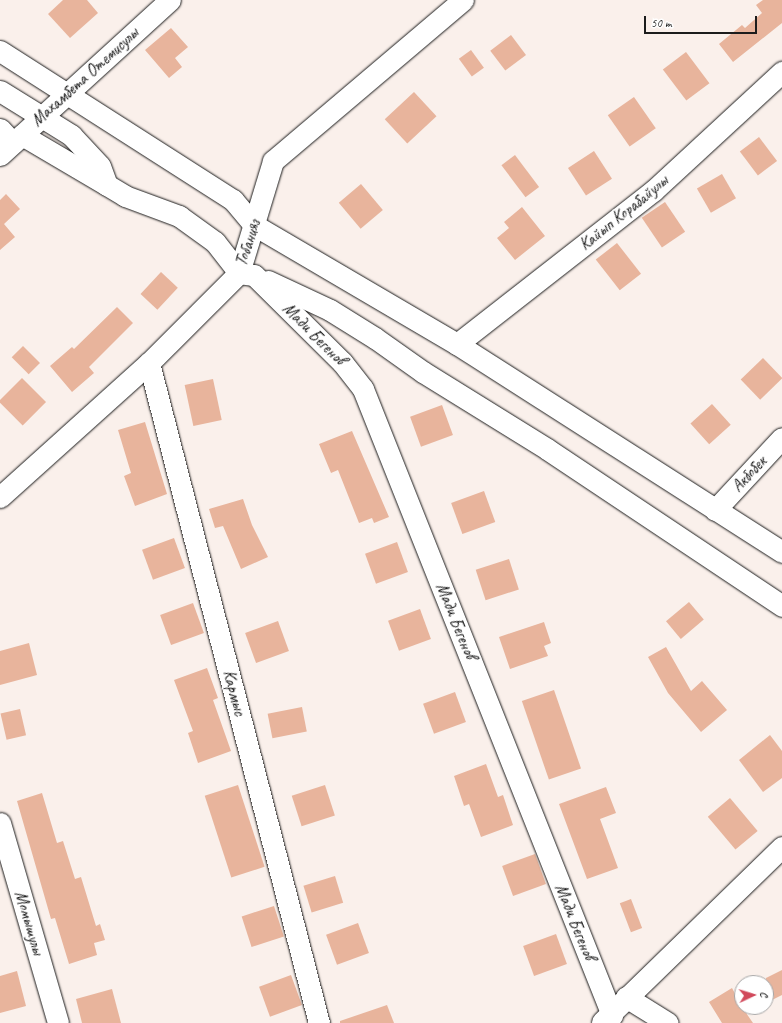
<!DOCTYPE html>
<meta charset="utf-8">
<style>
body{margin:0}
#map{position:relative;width:782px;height:1023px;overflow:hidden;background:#faf0eb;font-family:Caveat,sans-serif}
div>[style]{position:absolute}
.building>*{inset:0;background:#e8b49c;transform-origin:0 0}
.roads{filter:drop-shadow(0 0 1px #1c1c1c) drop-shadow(0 0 1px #1c1c1c)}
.minor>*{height:21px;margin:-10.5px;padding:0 10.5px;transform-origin:10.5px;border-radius:10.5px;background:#fff}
span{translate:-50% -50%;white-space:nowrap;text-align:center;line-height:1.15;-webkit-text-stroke:3px #fff;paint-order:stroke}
.street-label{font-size:17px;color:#1c1c1c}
.north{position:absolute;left:734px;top:975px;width:40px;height:40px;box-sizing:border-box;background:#fff;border:1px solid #a4a4a4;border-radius:50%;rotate:86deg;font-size:11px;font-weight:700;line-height:16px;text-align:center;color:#1c1c1c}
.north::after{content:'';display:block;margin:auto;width:14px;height:18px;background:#d1495b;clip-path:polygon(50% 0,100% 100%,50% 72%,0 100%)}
.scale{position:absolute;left:644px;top:16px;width:113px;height:18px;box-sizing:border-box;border:2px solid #1c1c1c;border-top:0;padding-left:5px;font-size:12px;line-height:14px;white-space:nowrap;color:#1c1c1c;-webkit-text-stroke:3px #fff;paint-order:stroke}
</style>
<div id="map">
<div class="building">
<div style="clip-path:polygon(63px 0,87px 0,98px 13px,70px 38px,48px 14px)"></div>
<div style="clip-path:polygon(763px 0,782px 0,782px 23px,733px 62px,719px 44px,742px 25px,745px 28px,762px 13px,756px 5px)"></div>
<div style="clip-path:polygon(171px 28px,188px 47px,175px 58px,182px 67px,169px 78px,145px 50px)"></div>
<div style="left:511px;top:35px;width:25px;height:26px;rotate:53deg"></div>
<div style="left:471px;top:50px;width:22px;height:15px;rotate:54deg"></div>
<div style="left:686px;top:52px;width:39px;height:29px;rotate:53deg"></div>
<div style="left:414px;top:92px;width:33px;height:40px;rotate:47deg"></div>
<div style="left:634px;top:97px;width:38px;height:32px;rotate:55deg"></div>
<div style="left:759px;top:137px;width:30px;height:24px;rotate:53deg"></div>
<div style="left:594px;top:151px;width:33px;height:31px;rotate:57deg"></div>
<div style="left:515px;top:155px;width:40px;height:17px;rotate:53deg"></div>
<div style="left:722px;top:174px;width:28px;height:29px;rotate:60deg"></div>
<div style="left:361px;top:184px;width:34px;height:29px;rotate:50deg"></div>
<div style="clip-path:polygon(6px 194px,20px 209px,4px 224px,15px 237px,0 250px,0 200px)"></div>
<div style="left:665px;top:202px;width:36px;height:28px;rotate:56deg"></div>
<div style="clip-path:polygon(522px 207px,545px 236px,515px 260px,497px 238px,509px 228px,504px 222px)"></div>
<div style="left:617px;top:243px;width:39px;height:27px;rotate:52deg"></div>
<div style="left:161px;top:272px;width:23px;height:30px;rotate:43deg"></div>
<div style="clip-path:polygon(117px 307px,133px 323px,89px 367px,94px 373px,72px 392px,50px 366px,72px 347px,74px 349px)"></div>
<div style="left:23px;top:346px;width:24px;height:16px;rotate:45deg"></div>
<div style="left:763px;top:358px;width:28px;height:31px;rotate:46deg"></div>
<div style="left:22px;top:378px;width:34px;height:33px;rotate:45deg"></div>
<div style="left:213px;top:379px;width:42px;height:29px;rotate:78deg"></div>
<div style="left:712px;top:404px;width:28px;height:29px;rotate:48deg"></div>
<div style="left:442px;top:405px;width:32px;height:34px;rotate:70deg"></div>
<div style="clip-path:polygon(145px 422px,167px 494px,135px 506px,124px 476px,131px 473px,118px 430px)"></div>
<div style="clip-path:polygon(352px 431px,389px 517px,374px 523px,372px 518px,359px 523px,338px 470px,331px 473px,319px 444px)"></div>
<div style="left:484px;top:491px;width:33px;height:35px;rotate:70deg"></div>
<div style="clip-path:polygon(243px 499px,252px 525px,268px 557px,241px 569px,223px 526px,215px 528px,209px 509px)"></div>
<div style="left:174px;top:538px;width:32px;height:34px;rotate:70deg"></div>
<div style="left:397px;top:542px;width:32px;height:34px;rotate:70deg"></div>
<div style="left:509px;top:559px;width:32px;height:35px;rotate:72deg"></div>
<div style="left:689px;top:602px;width:23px;height:30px;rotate:50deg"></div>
<div style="left:193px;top:603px;width:32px;height:35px;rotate:70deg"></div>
<div style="left:420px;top:609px;width:32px;height:34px;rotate:70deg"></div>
<div style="left:278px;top:621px;width:32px;height:35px;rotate:70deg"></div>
<div style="clip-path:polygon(544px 622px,551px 643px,544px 646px,548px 656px,510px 669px,499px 637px)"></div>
<div style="clip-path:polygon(29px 643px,37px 675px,0 685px,0 651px)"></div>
<div style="clip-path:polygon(666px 647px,691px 691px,702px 681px,727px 710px,701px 732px,668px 693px,648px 657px)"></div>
<div style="clip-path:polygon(207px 668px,218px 698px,213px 700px,231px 751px,198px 763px,188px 733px,193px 731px,174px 680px)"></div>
<div style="left:554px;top:690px;width:83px;height:34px;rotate:71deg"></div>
<div style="left:455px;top:692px;width:32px;height:34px;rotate:70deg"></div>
<div style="left:302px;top:707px;width:25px;height:35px;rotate:79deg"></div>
<div style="left:20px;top:709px;width:27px;height:20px;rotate:77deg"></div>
<div style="clip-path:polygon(770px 735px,782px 751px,782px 778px,763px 792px,739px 760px)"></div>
<div style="clip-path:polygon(486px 764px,498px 797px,503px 795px,513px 825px,481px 837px,469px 804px,464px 806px,454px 776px)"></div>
<div style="left:238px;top:785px;width:86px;height:35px;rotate:72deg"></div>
<div style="left:325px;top:785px;width:32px;height:35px;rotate:72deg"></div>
<div style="clip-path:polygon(606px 787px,616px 813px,600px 819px,618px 868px,587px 879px,559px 804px)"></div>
<div style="clip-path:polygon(42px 793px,57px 843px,63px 841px,75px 879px,81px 877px,96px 926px,100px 924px,105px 940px,94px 943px,97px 955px,69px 964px,55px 918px,51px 919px,17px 801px)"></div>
<div style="left:730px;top:798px;width:43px;height:29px;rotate:50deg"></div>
<div style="left:535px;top:854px;width:32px;height:35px;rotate:70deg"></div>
<div style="left:335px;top:876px;width:28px;height:33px;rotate:73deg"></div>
<div style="left:631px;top:899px;width:31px;height:12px;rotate:69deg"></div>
<div style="left:274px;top:906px;width:32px;height:34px;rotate:72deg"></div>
<div style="left:358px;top:923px;width:32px;height:34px;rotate:70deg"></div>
<div style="left:556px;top:934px;width:32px;height:35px;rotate:70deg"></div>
<div style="clip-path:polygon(782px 970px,782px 995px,766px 1003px,766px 978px)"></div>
<div style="clip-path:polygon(17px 971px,26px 1006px,0 1013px,0 976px)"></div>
<div style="left:291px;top:975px;width:32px;height:34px;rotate:70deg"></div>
<div style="clip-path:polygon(732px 988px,742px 1007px,753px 1023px,722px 1023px,709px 1002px)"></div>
<div style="clip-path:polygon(112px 989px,121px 1023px,82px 1023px,76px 999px)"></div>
<div style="clip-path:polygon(387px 1005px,394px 1023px,340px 1023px,340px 1021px)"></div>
</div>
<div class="roads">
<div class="minor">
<div style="left:0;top:51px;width:277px;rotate:32.6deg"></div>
<div style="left:233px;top:200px;width:33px;rotate:50deg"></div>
<div style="left:254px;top:225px;width:235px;rotate:30.4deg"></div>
<div style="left:457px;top:344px;width:386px;rotate:32.6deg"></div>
<div style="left:0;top:91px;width:84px;rotate:31.8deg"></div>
<div style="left:71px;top:135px;width:42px;rotate:46.9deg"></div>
<div style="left:100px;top:166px;width:20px;rotate:70deg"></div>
<div style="left:107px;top:185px;width:21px;rotate:31deg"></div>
<div style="left:125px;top:196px;width:58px;rotate:20.3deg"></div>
<div style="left:179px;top:216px;width:44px;rotate:35.8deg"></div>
<div style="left:215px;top:242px;width:39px;rotate:52deg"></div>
<div style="left:239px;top:273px;width:15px;rotate:8deg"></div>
<div style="left:254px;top:275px;width:124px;rotate:44.7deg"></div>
<div style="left:342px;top:362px;width:34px;rotate:52deg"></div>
<div style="left:363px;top:389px;width:674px;rotate:68.31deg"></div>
<div style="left:0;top:129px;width:19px;rotate:47deg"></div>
<div style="left:22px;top:135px;width:99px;rotate:30.5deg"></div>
<div style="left:0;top:155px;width:230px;rotate:-42.4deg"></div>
<div style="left:268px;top:281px;width:68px;rotate:25.1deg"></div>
<div style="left:330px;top:310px;width:53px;rotate:31.9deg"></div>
<div style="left:375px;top:338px;width:59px;rotate:35.3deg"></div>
<div style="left:423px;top:372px;width:146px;rotate:31.8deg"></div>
<div style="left:547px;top:449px;width:283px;rotate:33.7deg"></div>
<div style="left:457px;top:344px;width:249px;rotate:-38deg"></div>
<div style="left:653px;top:191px;width:176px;rotate:-42.7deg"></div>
<div style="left:149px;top:363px;width:682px;rotate:75.56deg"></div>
<div style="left:0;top:497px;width:200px;rotate:-42deg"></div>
<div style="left:149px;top:363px;width:127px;rotate:-45deg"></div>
<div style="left:239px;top:273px;width:117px;rotate:-73.1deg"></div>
<div style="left:273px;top:161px;width:249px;rotate:-40.3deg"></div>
<div style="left:715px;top:510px;width:98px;rotate:-47.1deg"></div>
<div style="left:0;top:823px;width:208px;rotate:73.8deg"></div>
<div style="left:626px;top:997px;width:49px;rotate:31.8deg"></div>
<div style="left:602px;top:1022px;width:251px;rotate:-44.2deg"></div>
</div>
</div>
<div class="street-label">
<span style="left:85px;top:77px;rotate:-42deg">Махамбета Отемисулы</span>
<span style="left:624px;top:213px;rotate:-39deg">Кайып Корабайулы</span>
<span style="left:248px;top:243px;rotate:-72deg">Тобанияз</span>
<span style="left:314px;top:334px;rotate:45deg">Мади Бегенов</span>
<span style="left:749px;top:474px;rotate:-47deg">Акбобек</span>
<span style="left:456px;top:621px;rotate:68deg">Мади Бегенов</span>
<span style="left:234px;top:693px;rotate:75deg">Кармыс</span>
<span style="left:575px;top:922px;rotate:68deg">Мади Бегенов</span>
<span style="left:29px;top:923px;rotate:74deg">Момышулы</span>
</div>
<div class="north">С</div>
<div class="scale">50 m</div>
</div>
